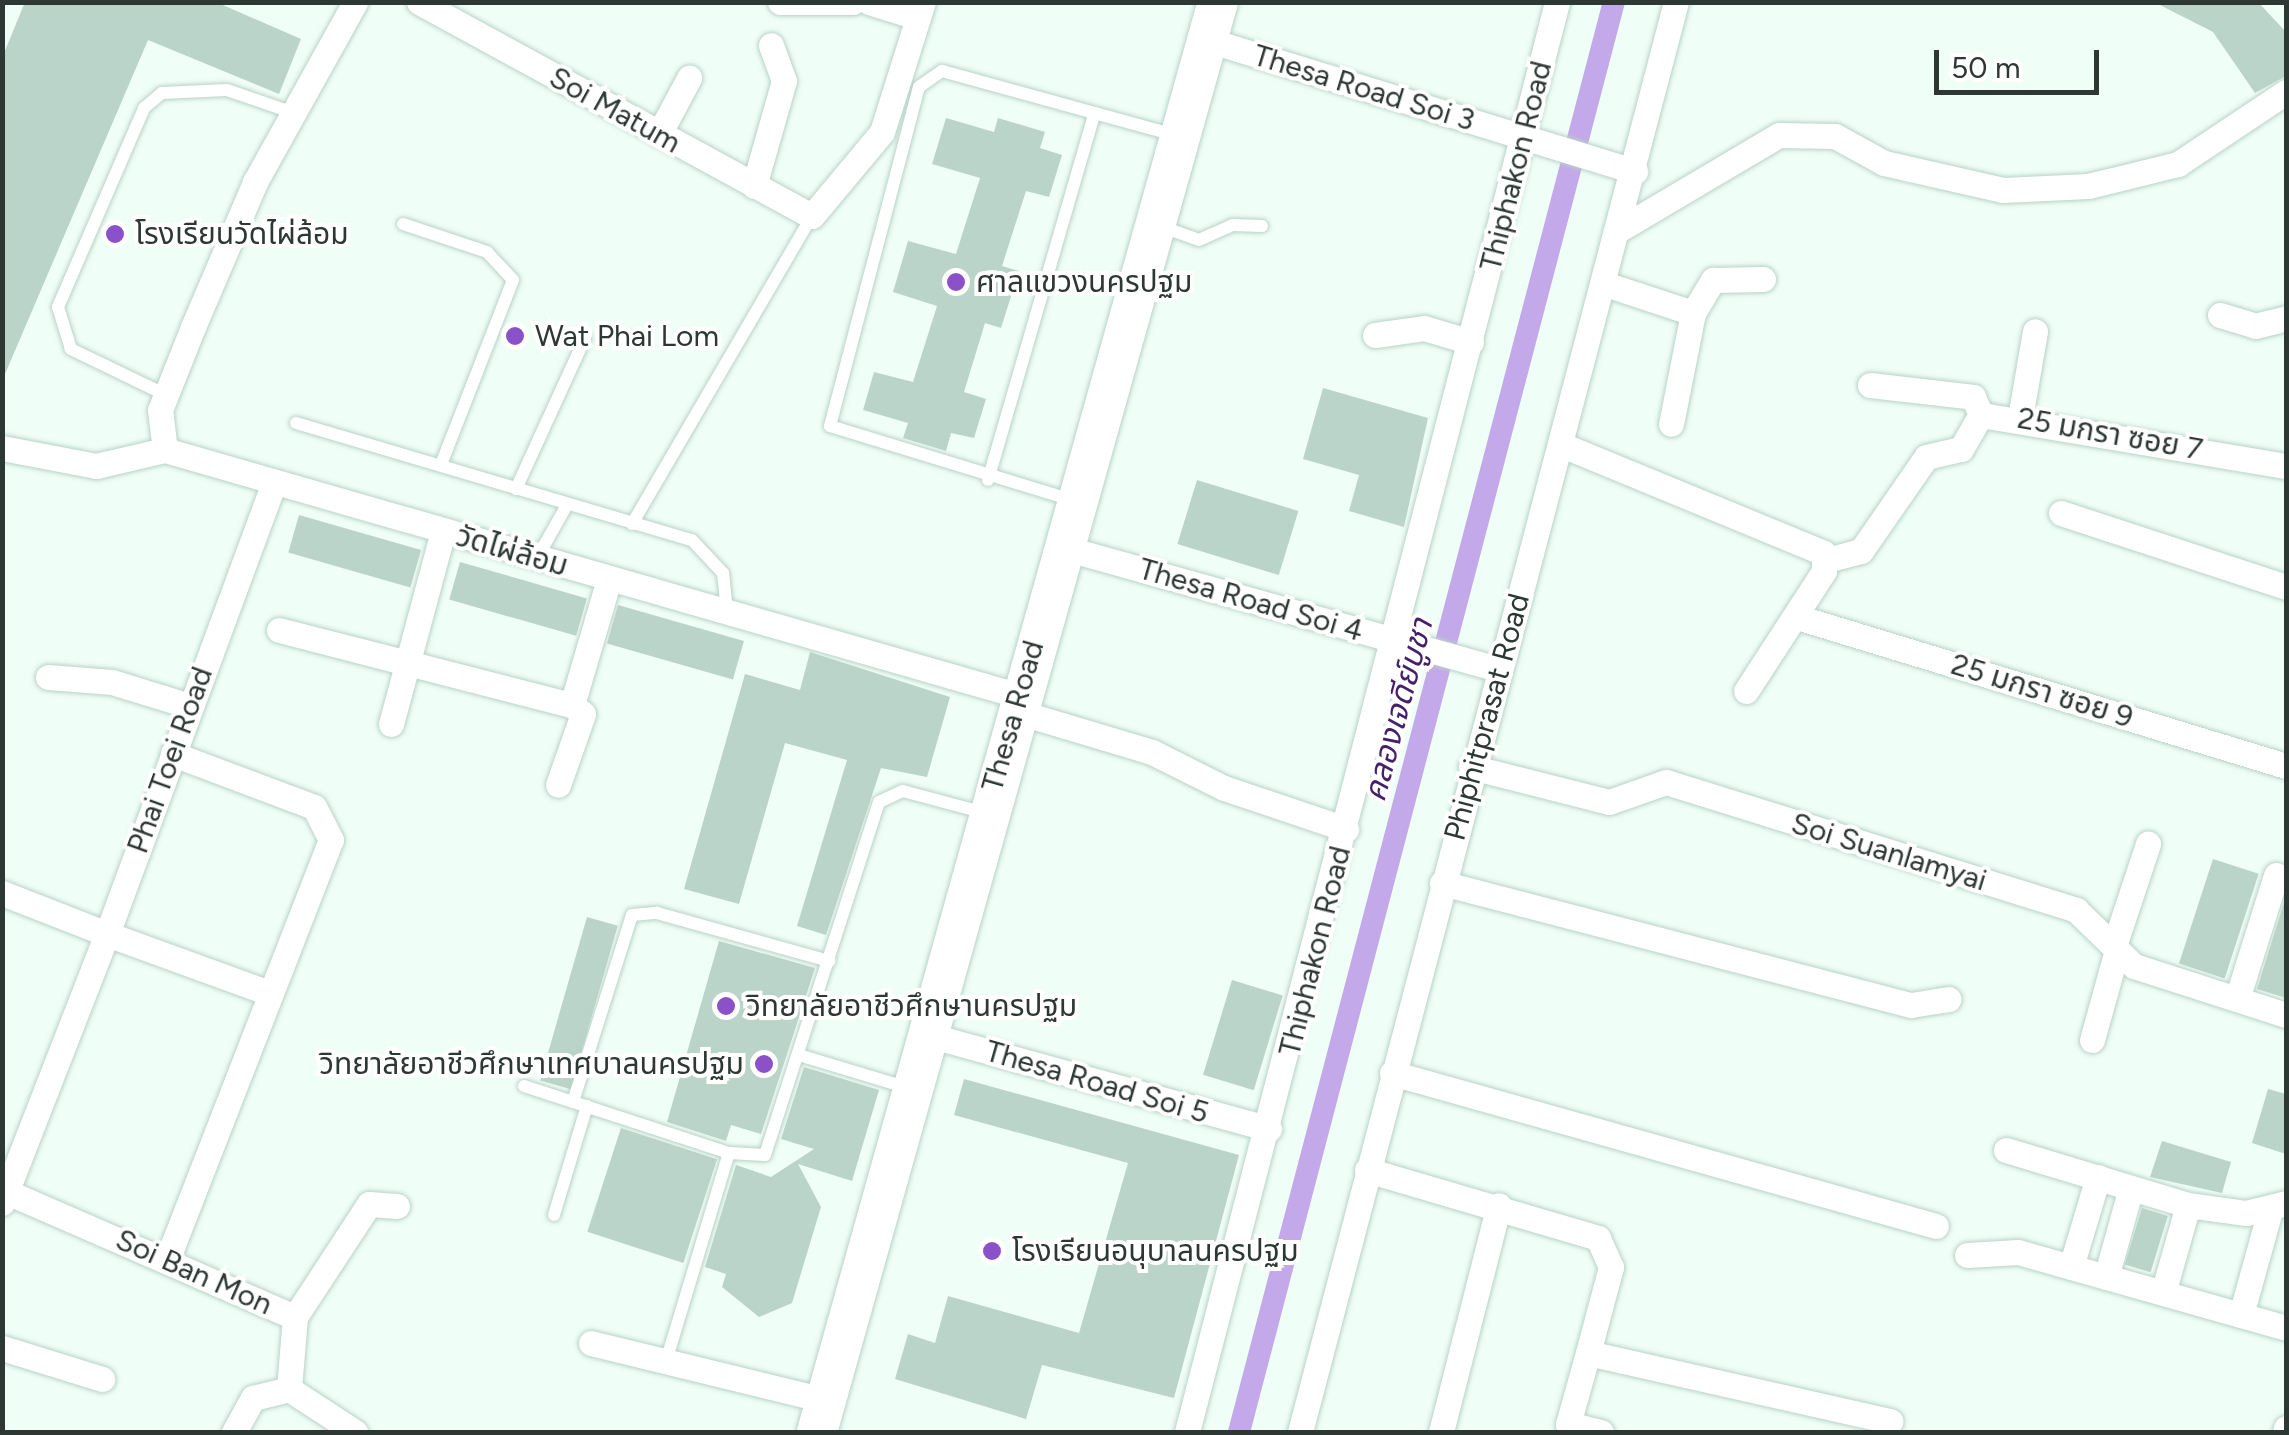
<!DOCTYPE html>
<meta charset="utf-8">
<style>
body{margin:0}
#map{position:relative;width:2289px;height:1435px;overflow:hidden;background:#effef7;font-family:Figtree,"Noto Sans Thai",sans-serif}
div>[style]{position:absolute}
.canal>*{height:22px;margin:-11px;padding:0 11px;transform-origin:11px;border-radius:11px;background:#c3a9e9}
.building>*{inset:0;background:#bbd4c9;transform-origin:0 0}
.roads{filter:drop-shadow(0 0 2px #b9d2c7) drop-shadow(0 0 2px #b9d2c7)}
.service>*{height:12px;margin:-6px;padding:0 6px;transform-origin:6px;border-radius:6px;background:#fff}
.minor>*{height:25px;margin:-12.5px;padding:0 12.5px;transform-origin:12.5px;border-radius:12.5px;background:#fff}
.primary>*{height:40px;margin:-20px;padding:0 20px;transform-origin:20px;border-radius:20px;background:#fff}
.dots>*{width:28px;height:28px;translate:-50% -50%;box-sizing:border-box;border:5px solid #fff;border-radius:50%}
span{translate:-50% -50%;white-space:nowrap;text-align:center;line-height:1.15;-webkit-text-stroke:8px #fff;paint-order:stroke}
.street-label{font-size:30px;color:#2d3733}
.poi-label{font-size:30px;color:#2d3733}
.left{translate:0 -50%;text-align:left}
.right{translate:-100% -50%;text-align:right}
.water-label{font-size:32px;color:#441f6a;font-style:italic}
.frame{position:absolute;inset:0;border:5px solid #2d3733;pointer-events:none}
.scale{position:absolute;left:1934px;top:50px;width:165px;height:45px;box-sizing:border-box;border:5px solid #2d3733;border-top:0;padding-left:12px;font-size:30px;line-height:35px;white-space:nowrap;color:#2d3733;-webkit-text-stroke:8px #fff;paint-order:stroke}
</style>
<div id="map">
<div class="canal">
<div style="left:1239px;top:1432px;width:1478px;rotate:-75.31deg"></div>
</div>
<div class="building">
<div style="clip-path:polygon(25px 2px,216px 2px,301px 39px,279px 94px,148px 40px,2px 381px,2px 58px)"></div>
<div style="clip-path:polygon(2154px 2px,2258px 2px,2286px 32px,2286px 76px,2255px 93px,2213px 32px)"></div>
<div style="clip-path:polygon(946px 118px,994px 132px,998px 118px,1045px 132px,1040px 148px,1062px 155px,1049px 197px,1026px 191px,1002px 266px,1019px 271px,1001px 328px,985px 323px,964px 392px,986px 399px,974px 438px,951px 433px,946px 451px,903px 438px,908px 423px,863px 410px,874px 372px,913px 382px,937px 306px,893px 292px,908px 241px,956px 254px,980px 178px,932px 164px)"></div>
<div style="clip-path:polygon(1323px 388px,1428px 418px,1404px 527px,1349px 511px,1359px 475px,1303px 459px)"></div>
<div style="left:1197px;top:480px;width:106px;height:67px;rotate:17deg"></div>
<div style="left:299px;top:515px;width:127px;height:39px;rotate:16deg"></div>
<div style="left:460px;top:562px;width:132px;height:39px;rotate:16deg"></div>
<div style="left:618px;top:605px;width:131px;height:40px;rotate:16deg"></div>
<div style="clip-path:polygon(810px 652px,950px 697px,927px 777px,881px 768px,826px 935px,797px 926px,847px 760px,785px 743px,739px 904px,684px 889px,745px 674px,800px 690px)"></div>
<div style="left:2213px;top:859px;width:48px;height:110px;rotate:18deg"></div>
<div style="clip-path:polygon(2286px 896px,2286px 998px,2257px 989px)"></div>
<div style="left:587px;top:917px;width:32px;height:170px;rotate:16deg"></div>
<div style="clip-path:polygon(719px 941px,815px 968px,761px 1134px,731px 1125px,726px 1141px,667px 1122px)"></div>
<div style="left:1232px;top:980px;width:53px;height:99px;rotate:17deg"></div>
<div style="clip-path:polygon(804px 1067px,879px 1090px,852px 1181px,798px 1164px,821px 1207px,792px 1303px,759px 1317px,722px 1287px,726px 1274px,705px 1267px,736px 1165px,771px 1177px,814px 1149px,781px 1139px)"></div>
<div style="clip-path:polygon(964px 1079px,1239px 1155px,1174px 1398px,1042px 1365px,1026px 1419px,895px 1379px,908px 1334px,935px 1343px,948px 1296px,1079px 1333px,1128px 1163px,954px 1115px)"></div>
<div style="clip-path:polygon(2268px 1089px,2286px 1094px,2286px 1154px,2252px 1143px)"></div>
<div style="left:621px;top:1128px;width:101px;height:109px;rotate:18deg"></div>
<div style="clip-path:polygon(2162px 1141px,2231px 1162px,2222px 1193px,2150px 1177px)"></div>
<div style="left:2142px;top:1208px;width:27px;height:59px;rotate:17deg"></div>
</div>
<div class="roads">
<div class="service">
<div style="left:403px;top:224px;width:89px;rotate:18.4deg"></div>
<div style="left:487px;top:252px;width:38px;rotate:47deg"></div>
<div style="left:513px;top:280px;width:199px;rotate:111.3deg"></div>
<div style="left:1160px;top:226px;width:41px;rotate:19.7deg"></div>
<div style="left:1199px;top:240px;width:36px;rotate:-24deg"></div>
<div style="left:1232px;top:225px;width:30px;rotate:2deg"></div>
<div style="left:166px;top:395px;width:106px;rotate:-154.2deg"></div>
<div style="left:71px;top:349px;width:44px;rotate:-107.2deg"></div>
<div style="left:58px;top:307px;width:217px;rotate:-66.6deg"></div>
<div style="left:144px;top:108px;width:23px;rotate:-40deg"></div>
<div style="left:162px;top:93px;width:65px;rotate:-2.6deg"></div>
<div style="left:227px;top:90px;width:68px;rotate:19deg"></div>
<div style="left:296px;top:423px;width:413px;rotate:16.5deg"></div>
<div style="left:692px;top:540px;width:45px;rotate:46.8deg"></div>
<div style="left:723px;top:573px;width:38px;rotate:84deg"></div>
<div style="left:988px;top:480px;width:381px;rotate:-73.8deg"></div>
<div style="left:516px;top:489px;width:166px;rotate:-65.4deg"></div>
<div style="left:1072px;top:500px;width:253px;rotate:-163deg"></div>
<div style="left:830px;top:426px;width:350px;rotate:-75.3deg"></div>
<div style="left:919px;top:87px;width:28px;rotate:-35deg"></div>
<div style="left:942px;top:71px;width:245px;rotate:15.4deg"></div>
<div style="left:632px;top:524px;width:357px;rotate:-59.7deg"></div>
<div style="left:537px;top:558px;width:61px;rotate:-60.5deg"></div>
<div style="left:802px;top:1056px;width:112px;rotate:16.7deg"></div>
<div style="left:524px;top:1086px;width:216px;rotate:18.1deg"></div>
<div style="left:729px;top:1153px;width:36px;rotate:3deg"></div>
<div style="left:765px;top:1155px;width:371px;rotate:-72.1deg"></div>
<div style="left:879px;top:802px;width:26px;rotate:-25deg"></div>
<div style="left:903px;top:791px;width:85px;rotate:15deg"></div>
<div style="left:573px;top:1102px;width:196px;rotate:-72.5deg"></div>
<div style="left:632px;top:915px;width:25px;rotate:-5deg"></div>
<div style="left:657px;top:913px;width:179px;rotate:15.6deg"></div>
<div style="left:554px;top:1215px;width:114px;rotate:-73.2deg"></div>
<div style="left:667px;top:1358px;width:214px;rotate:-73.2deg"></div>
</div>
<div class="minor">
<div style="left:419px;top:2px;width:447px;rotate:28.6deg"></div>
<div style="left:812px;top:216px;width:109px;rotate:-50.2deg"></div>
<div style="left:882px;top:132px;width:136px;rotate:-72.5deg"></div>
<div style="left:780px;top:2px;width:73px"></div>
<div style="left:869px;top:2px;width:50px;rotate:17.4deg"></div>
<div style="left:1208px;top:40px;width:447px;rotate:17.1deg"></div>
<div style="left:659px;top:134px;width:64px;rotate:-61.8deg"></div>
<div style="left:754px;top:186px;width:109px;rotate:-74.1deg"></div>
<div style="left:784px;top:81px;width:38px;rotate:-110deg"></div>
<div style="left:1620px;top:229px;width:185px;rotate:-30.6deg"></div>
<div style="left:1779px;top:135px;width:56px;rotate:1deg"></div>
<div style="left:1835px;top:136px;width:56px;rotate:28.9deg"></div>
<div style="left:1884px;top:163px;width:122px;rotate:12.8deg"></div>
<div style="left:2003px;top:190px;width:85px;rotate:-2.7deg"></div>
<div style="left:2088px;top:186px;width:93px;rotate:-13.7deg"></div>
<div style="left:2178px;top:164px;width:130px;rotate:-33.7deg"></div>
<div style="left:1605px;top:284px;width:93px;rotate:18.2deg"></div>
<div style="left:1693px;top:313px;width:113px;rotate:101.2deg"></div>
<div style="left:1693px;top:313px;width:39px;rotate:-59deg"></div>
<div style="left:1713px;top:280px;width:50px;rotate:-1.1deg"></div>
<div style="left:2220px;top:315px;width:37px;rotate:17deg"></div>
<div style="left:2255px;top:326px;width:32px;rotate:-14deg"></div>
<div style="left:1375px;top:335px;width:49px;rotate:-8.1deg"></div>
<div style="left:1424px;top:328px;width:49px;rotate:16.6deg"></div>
<div style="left:1870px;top:385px;width:104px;rotate:6.6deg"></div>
<div style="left:1973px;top:397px;width:20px;rotate:66deg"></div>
<div style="left:2020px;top:418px;width:88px;rotate:-80.2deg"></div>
<div style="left:1562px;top:445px;width:283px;rotate:22.4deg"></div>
<div style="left:1824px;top:553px;width:18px;rotate:90deg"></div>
<div style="left:1824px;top:571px;width:143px;rotate:123deg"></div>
<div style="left:2px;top:448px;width:96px;rotate:10.8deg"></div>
<div style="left:96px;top:466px;width:71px;rotate:-13.1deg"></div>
<div style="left:165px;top:450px;width:890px;rotate:16.05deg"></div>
<div style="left:165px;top:450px;width:40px;rotate:-97.1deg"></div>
<div style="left:160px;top:410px;width:89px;rotate:-68.3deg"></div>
<div style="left:193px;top:327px;width:158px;rotate:-66.8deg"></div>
<div style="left:255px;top:182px;width:206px;rotate:-60.9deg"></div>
<div style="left:2061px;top:513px;width:237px;rotate:18.2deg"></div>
<div style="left:1061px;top:547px;width:455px;rotate:15.6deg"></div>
<div style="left:1827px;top:560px;width:35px;rotate:-15deg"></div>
<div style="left:1861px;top:551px;width:114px;rotate:-55.3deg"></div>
<div style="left:1926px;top:457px;width:36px;rotate:-13deg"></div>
<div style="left:1961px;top:449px;width:39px;rotate:-60deg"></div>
<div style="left:1981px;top:415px;width:309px;rotate:9.5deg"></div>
<div style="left:1797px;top:617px;width:511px;rotate:16.95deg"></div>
<div style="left:279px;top:630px;width:302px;rotate:14.4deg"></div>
<div style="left:572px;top:705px;width:14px;rotate:39deg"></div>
<div style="left:583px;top:714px;width:75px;rotate:109.4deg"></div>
<div style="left:48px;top:677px;width:64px;rotate:4.5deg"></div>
<div style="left:112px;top:682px;width:82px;rotate:17.1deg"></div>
<div style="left:572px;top:705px;width:131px;rotate:-73.6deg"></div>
<div style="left:1015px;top:711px;width:143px;rotate:16.7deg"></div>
<div style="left:1152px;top:752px;width:80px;rotate:26.6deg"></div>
<div style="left:1224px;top:788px;width:129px;rotate:18.6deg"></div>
<div style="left:391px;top:724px;width:200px;rotate:-74.9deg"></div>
<div style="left:1471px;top:767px;width:142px;rotate:14.2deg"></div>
<div style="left:1609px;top:802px;width:60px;rotate:-19.3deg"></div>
<div style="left:1666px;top:782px;width:430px;rotate:17.3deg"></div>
<div style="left:2076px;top:910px;width:81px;rotate:44deg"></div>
<div style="left:2134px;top:966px;width:160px;rotate:17.9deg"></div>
<div style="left:1442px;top:883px;width:485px;rotate:14.6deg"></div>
<div style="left:1911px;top:1005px;width:38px;rotate:-9deg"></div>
<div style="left:2px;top:893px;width:113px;rotate:21.3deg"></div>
<div style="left:107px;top:934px;width:481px;rotate:-69.7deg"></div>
<div style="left:2114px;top:946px;width:108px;rotate:-71.6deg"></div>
<div style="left:2237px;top:999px;width:130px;rotate:-72.5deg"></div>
<div style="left:925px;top:1034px;width:357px;rotate:15.4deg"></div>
<div style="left:2092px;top:1040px;width:93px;rotate:-74.5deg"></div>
<div style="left:1392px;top:1073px;width:565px;rotate:15.71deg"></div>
<div style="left:2006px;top:1150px;width:190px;rotate:16.8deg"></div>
<div style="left:2188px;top:1205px;width:59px;rotate:7.9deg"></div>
<div style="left:2246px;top:1213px;width:41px;rotate:-14deg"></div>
<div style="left:1367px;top:1170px;width:241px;rotate:16.4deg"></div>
<div style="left:1598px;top:1238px;width:32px;rotate:66deg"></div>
<div style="left:1611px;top:1267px;width:89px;rotate:105deg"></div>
<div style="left:1588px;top:1353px;width:310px;rotate:12.7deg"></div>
<div style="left:7px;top:1192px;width:314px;rotate:23.5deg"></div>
<div style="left:295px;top:1317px;width:72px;rotate:94.8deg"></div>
<div style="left:289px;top:1389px;width:79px;rotate:33.1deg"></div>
<div style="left:2px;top:1203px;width:289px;rotate:-68.7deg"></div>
<div style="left:107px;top:934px;width:172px;rotate:20deg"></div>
<div style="left:1967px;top:1255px;width:51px;rotate:-3.4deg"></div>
<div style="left:2018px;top:1252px;width:279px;rotate:15.8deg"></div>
<div style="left:167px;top:1260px;width:451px;rotate:-68.7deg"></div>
<div style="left:331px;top:840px;width:37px;rotate:-117deg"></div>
<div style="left:314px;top:807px;width:151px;rotate:-159.4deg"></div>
<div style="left:2071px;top:1267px;width:94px;rotate:-73.3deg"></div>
<div style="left:2106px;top:1277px;width:92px;rotate:-74.3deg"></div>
<div style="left:2163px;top:1293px;width:91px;rotate:-74.1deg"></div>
<div style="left:2241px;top:1315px;width:112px;rotate:-74.5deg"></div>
<div style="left:295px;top:1317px;width:135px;rotate:-56.8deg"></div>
<div style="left:369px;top:1204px;width:28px;rotate:4deg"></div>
<div style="left:591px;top:1343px;width:241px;rotate:13.7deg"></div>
<div style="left:2px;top:1348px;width:105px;rotate:17.2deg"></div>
<div style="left:1588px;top:1353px;width:74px;rotate:105.7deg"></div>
<div style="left:1568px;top:1424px;width:34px;rotate:14deg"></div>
<div style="left:234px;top:1432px;width:39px;rotate:-61deg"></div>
<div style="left:253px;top:1398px;width:37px;rotate:-14deg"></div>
<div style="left:1187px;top:1432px;width:1477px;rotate:-75.49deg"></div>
<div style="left:1300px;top:1432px;width:1479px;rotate:-75.27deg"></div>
<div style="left:1441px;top:1432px;width:234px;rotate:-75.7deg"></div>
<div style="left:2285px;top:1432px;width:4px;rotate:-76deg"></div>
</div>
<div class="primary">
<div style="left:817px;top:1432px;width:1485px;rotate:-74.34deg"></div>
</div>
</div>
<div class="dots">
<div style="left:115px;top:234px;background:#8a51c8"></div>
<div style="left:956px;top:282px;background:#8a51c8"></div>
<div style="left:515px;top:336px;background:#8a51c8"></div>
<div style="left:726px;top:1006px;background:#8a51c8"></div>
<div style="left:764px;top:1064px;background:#8a51c8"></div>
<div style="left:992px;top:1251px;background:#8a51c8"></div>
</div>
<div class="street-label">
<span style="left:1364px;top:88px;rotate:17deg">Thesa Road Soi 3</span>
<span style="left:615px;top:110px;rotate:29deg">Soi Matum</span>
<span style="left:1516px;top:166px;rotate:-76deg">Thiphakon Road</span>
<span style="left:2110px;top:434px;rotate:10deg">25 มกรา ซอย 7</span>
<span style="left:512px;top:551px;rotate:16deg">วัดไผ่ล้อม</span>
<span style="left:1251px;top:600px;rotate:16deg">Thesa Road Soi 4</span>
<span style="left:2042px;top:691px;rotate:17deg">25 มกรา ซอย 9</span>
<span style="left:1013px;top:716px;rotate:-74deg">Thesa Road</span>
<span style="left:1487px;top:717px;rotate:-75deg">Phiphitprasat Road</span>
<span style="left:170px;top:760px;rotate:-70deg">Phai Toei Road</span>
<span style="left:1889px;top:852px;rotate:17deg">Soi Suanlamyai</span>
<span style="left:1315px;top:951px;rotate:-76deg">Thiphakon Road</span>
<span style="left:1097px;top:1082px;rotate:16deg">Thesa Road Soi 5</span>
<span style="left:194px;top:1272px;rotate:24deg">Soi Ban Mon</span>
</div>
<div class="poi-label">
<span class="left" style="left:135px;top:234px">โรงเรียนวัดไผ่ล้อม</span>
<span class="left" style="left:976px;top:282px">ศาลแขวงนครปฐม</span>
<span class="left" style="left:535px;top:336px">Wat Phai Lom</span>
<span class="left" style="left:746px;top:1006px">วิทยาลัยอาชีวศึกษานครปฐม</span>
<span class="right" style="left:744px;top:1064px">วิทยาลัยอาชีวศึกษาเทศบาลนครปฐม</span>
<span class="left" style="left:1012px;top:1251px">โรงเรียนอนุบาลนครปฐม</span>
</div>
<div class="water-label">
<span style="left:1398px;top:710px;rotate:-75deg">คลองเจดีย์บูชา</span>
</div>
<div class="frame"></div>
<div class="scale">50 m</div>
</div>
